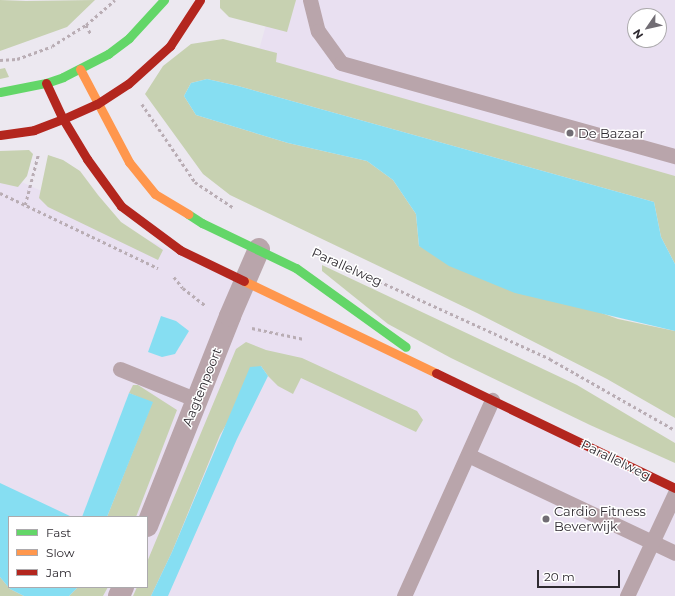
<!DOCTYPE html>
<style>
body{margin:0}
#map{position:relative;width:675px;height:596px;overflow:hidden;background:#ece8f0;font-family:Montserrat,sans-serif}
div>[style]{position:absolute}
.built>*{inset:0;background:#e9e0f1}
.green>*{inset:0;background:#c7d1b1}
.water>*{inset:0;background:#86def2}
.path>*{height:2.5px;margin-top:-1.25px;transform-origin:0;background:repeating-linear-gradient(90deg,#b9adb4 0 3px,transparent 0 6px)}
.lane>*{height:15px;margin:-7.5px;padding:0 7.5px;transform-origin:7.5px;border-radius:7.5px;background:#b9a5ab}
.street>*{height:22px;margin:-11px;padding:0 11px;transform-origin:11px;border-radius:11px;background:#b9a5ab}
.fast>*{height:9px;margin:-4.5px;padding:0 4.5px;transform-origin:4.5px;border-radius:4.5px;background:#63d668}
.slow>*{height:9px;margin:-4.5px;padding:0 4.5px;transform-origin:4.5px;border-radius:4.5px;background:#ff974d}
.jam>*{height:9px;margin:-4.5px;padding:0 4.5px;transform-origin:4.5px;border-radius:4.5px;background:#b3261e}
.dots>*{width:11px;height:11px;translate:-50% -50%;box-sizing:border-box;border:2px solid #fff;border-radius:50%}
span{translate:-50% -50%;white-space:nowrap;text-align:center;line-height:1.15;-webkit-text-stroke:3px #fff;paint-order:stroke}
.poi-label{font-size:13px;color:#2f2b31}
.left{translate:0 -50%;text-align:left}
.street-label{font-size:13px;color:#2f2b31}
.legend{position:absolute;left:8px;top:516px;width:140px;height:72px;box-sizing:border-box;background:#fff;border:1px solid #acaaad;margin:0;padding:5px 7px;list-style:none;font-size:12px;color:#2f2b31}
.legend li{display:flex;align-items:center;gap:8px;height:20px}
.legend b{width:20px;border:1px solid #acaaad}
.north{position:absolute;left:627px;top:8px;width:40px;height:40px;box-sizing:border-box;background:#fff;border:1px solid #acaaad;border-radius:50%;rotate:236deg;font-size:11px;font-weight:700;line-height:16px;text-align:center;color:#2f2b31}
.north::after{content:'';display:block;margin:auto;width:14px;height:18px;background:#716d74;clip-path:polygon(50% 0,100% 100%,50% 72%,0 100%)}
.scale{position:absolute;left:537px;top:570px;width:83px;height:18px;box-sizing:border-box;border:2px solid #2f2b31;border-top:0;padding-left:5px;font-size:12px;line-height:14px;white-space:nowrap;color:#2f2b31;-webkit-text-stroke:3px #fff;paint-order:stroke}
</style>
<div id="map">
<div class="built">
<div style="clip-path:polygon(evenodd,273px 0,675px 0,675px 196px,253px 71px,273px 0,635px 16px,659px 16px,659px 40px,635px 40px,635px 16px)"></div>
<div style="clip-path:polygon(evenodd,0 172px,438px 373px,675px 485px,675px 596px,0 596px,0 172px,9px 517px,147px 517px,147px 587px,9px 587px,9px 517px)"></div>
</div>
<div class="green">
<div style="clip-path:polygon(0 0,26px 1px,95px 0,67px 27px,0 51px)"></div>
<div style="clip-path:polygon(220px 0,296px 0,287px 32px,229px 17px,220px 8px)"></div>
<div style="clip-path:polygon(223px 39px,277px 53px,276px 62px,675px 176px,675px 264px,661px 237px,654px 202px,238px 86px,207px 79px,191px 83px,184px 96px,196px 115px,288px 143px,367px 161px,393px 180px,416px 214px,419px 246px,618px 319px,675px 331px,675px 418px,607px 379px,477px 313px,230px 195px,203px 174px,145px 94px,163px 66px,191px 44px)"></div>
<div style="clip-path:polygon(5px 68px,9px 77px,0 79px,0 69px)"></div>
<div style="clip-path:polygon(29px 150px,33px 154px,27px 176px,18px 187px,0 183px,0 151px)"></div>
<div style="clip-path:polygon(48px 155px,63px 160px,80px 171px,98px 195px,121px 222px,163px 250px,158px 260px,48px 207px,39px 198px)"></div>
<div style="clip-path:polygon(322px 265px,577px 385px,675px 443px,675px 463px,590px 425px,451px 358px,388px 324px,322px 271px)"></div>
<div style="clip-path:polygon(246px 342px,266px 350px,302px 358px,417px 411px,423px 420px,416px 432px,301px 378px,293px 394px,278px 386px,268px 376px,261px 366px,220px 435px,172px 552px,151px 596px,133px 596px,137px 587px,147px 587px,147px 562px,236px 349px)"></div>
<div style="clip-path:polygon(133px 385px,138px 385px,177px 410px,136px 517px,107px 517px,152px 403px,129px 393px)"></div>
<div style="clip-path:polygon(0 577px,10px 589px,24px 596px,0 596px)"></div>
<div style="clip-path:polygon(78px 587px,108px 587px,103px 596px,69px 596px)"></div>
</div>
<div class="water">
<div style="clip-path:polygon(207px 79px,238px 86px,654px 202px,661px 237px,675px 264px,675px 331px,515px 293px,449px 266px,419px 246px,416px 214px,393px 180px,367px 161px,288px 143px,196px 115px,184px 96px,191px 83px)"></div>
<div style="clip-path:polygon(161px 316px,176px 321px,189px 331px,175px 354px,162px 357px,148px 352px)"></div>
<div style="clip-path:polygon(261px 366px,268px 376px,237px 439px,168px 596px,151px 596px,172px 552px,250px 367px)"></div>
<div style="clip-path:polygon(129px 393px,153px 402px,107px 517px,82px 517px)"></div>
<div style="clip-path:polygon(0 483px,72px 517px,9px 517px,9px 587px,78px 587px,69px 596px,24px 596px,10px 589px,0 577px)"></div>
</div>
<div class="path">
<div style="left:86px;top:25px;width:10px;rotate:61deg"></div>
<div style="left:0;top:60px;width:17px;rotate:-3deg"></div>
<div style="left:17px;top:59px;width:37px;rotate:-20deg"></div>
<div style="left:52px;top:46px;width:40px;rotate:-32deg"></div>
<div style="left:86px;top:25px;width:38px;rotate:-41deg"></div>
<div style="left:142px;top:104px;width:94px;rotate:55.8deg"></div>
<div style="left:195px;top:182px;width:47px;rotate:33.7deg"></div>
<div style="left:0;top:193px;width:175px;rotate:25.4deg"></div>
<div style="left:25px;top:205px;width:52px;rotate:-75.4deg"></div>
<div style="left:330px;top:259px;width:242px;rotate:24.4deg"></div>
<div style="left:550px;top:359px;width:144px;rotate:29.6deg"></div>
<div style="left:174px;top:277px;width:14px;rotate:51deg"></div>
<div style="left:183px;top:288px;width:29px;rotate:38deg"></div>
<div style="left:252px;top:328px;width:53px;rotate:11.9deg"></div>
</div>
<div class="lane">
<div style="left:310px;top:0;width:32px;rotate:76deg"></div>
<div style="left:318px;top:31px;width:39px;rotate:54deg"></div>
<div style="left:341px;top:63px;width:347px;rotate:15.6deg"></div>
<div style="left:120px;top:369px;width:83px;rotate:21.9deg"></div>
<div style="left:468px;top:455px;width:229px;rotate:25.3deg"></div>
<div style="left:404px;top:596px;width:215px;rotate:-65.8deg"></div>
<div style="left:627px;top:596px;width:114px;rotate:-65deg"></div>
</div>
<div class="street">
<div style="left:147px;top:526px;width:226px;rotate:-68.4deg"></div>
<div style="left:230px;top:316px;width:73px;rotate:-66.6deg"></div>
<div style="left:119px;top:596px;width:10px;rotate:-66deg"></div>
</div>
<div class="fast">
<div style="left:0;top:92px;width:47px;rotate:-11.1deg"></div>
<div style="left:46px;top:83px;width:18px;rotate:-19deg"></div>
<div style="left:63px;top:77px;width:51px;rotate:-27.1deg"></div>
<div style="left:108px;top:54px;width:26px;rotate:-37deg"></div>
<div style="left:129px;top:38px;width:52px;rotate:-47.4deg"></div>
<div style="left:188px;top:214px;width:17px;rotate:33deg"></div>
<div style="left:202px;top:223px;width:104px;rotate:25.6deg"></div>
<div style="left:296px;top:268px;width:135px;rotate:35.7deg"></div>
</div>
<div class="slow">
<div style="left:80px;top:69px;width:105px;rotate:62.2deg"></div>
<div style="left:129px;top:162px;width:41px;rotate:50.9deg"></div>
<div style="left:155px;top:194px;width:39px;rotate:31deg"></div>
<div style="left:244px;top:281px;width:213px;rotate:25.6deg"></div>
</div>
<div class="jam">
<div style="left:46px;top:83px;width:40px;rotate:65deg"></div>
<div style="left:63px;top:119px;width:47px;rotate:59deg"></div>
<div style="left:87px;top:159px;width:58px;rotate:54.1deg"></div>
<div style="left:121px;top:206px;width:74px;rotate:36.7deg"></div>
<div style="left:180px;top:250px;width:71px;rotate:25.8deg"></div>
<div style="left:0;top:135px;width:34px;rotate:-8deg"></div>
<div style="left:34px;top:130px;width:31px;rotate:-21deg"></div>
<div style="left:63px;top:119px;width:37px;rotate:-24deg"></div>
<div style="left:97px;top:104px;width:37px;rotate:-33deg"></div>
<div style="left:128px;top:84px;width:57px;rotate:-42.1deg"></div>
<div style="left:170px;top:46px;width:55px;rotate:-56.9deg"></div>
<div style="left:436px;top:373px;width:265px;rotate:25.7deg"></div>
</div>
<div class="dots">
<div style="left:570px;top:133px;background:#716d74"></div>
<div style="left:546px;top:519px;background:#716d74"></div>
</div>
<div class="poi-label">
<span class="left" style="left:578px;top:133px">De Bazaar</span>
<span class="left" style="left:554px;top:519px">Cardio Fitness<br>Beverwijk</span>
</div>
<div class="street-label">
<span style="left:347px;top:267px;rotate:24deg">Parallelweg</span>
<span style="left:202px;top:387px;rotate:-68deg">Aagtenpoort</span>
<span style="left:616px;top:460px;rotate:26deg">Parallelweg</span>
</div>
<ul class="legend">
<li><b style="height:5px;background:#63d668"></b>Fast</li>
<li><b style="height:5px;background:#ff974d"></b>Slow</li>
<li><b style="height:5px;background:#b3261e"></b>Jam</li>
</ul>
<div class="north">N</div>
<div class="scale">20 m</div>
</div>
